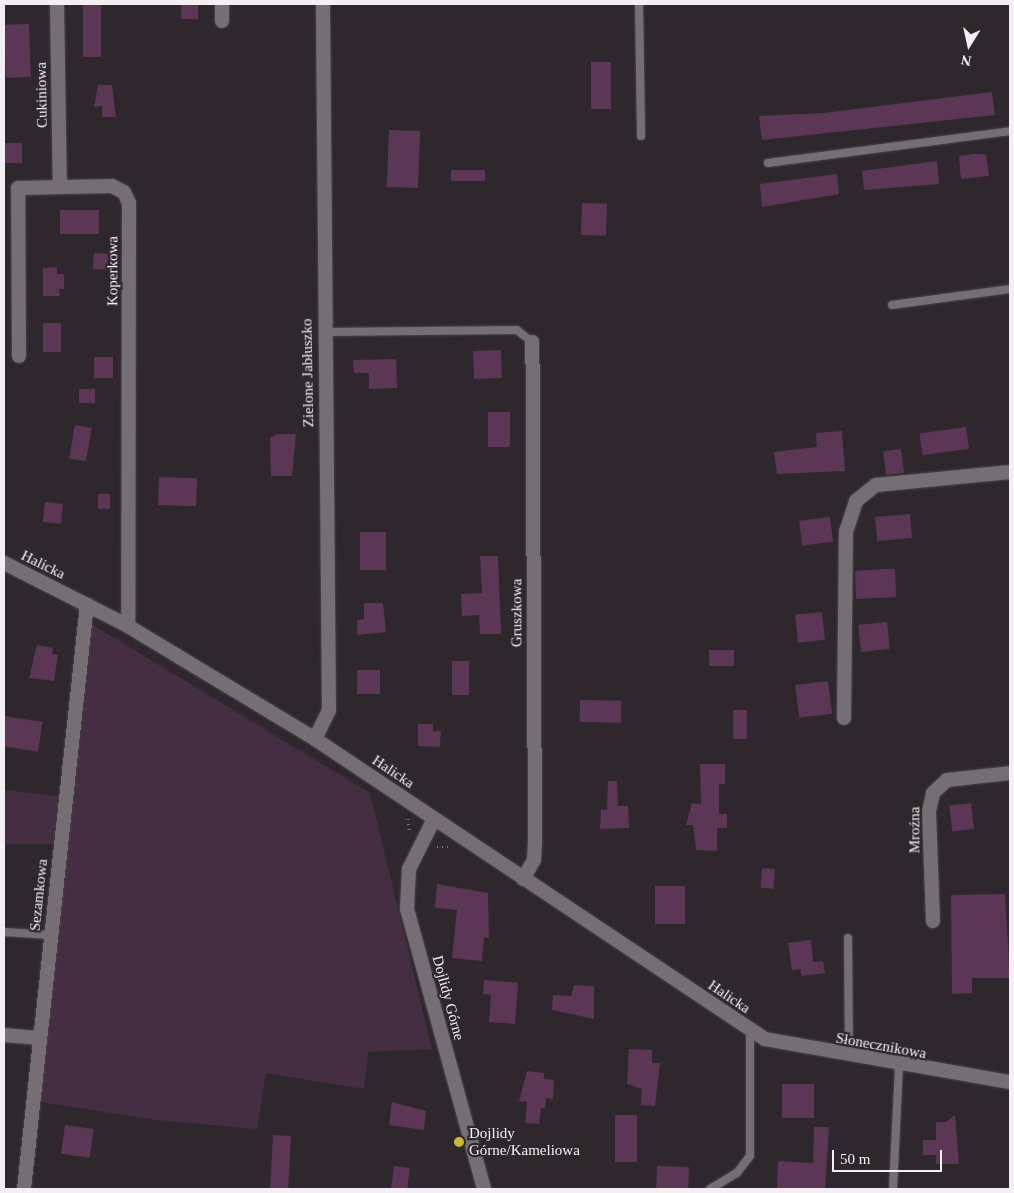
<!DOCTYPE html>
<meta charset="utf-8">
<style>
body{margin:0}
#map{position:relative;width:1014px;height:1193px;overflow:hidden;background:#2e282d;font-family:"Times New Roman",serif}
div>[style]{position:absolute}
.green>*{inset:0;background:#452e41}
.building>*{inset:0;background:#5b3755;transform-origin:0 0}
.path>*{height:2.5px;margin-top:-1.25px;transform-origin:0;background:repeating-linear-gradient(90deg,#7e797d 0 1px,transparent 0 5px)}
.roads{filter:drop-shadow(0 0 1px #4b464a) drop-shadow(0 0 1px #4b464a)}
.service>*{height:8px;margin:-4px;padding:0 4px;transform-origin:4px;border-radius:4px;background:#756e73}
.minor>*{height:14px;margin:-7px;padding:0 7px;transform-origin:7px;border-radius:7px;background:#756e73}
.dots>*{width:14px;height:14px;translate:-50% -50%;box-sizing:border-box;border:2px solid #2e282d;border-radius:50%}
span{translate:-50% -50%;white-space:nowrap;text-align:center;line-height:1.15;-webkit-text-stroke:4.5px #2e282d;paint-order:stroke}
.street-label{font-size:15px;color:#f3eff2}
.poi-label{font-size:15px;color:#f3eff2}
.left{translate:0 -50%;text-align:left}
.frame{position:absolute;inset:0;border:5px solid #f3eff2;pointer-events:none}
.north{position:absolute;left:944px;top:20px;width:50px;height:50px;-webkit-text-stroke:4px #2e282d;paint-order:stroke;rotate:190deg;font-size:14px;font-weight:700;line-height:20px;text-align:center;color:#f3eff2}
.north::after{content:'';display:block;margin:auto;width:18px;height:22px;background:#f3eff2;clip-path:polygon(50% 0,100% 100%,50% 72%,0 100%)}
.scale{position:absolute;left:832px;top:1150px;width:110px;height:22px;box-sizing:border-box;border:2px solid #f3eff2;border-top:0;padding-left:6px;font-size:15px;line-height:18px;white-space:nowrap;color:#f3eff2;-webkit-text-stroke:4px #2e282d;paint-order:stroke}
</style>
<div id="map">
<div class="green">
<div style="clip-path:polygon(93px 625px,370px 793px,432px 1049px,368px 1052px,364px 1089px,266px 1073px,257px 1129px,157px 1120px,40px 1102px)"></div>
<div style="clip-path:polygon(4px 790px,58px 796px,53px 844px,4px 844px)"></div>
</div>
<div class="building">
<div style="left:83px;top:4px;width:18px;height:53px"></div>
<div style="left:181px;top:4px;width:17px;height:15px"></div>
<div style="left:29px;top:24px;width:53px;height:25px;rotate:88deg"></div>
<div style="left:591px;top:62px;width:20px;height:47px"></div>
<div style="clip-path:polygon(98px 85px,112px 85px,116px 117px,102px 117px,102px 106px,94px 107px)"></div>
<div style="clip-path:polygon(992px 92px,995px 115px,762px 140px,759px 116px,824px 113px)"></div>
<div style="left:389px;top:130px;width:31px;height:57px;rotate:2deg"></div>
<div style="left:4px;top:143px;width:18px;height:20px"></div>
<div style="clip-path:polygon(973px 154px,986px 154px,989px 176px,961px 179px,959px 156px)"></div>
<div style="clip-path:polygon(937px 161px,939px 184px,864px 190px,862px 171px)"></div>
<div style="left:485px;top:170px;width:11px;height:34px;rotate:90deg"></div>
<div style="clip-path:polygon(837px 174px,839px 194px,762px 207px,760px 184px)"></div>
<div style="left:582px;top:203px;width:25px;height:32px;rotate:2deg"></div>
<div style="left:60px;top:210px;width:39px;height:24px"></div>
<div style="left:94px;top:253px;width:14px;height:16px;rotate:4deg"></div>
<div style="clip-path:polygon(57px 267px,57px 274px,64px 274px,64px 289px,59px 289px,60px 296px,43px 296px,43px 268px)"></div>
<div style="left:43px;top:323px;width:18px;height:29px"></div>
<div style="left:501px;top:350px;width:28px;height:28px;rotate:88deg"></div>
<div style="left:94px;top:357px;width:19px;height:21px"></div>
<div style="clip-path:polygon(396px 359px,397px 388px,369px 389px,369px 373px,354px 373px,353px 360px)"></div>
<div style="left:79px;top:389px;width:16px;height:14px"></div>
<div style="left:488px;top:412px;width:22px;height:35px"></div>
<div style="left:75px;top:425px;width:17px;height:34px;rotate:10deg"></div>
<div style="left:966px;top:427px;width:22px;height:47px;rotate:82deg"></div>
<div style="clip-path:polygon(842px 431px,845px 471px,777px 474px,774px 452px,817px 447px,816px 433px)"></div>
<div style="clip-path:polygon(277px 434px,296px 434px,292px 476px,271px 476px,270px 438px)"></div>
<div style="left:901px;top:449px;width:24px;height:18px;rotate:83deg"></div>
<div style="left:159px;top:477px;width:38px;height:28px;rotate:2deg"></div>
<div style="left:110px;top:494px;width:15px;height:12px;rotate:90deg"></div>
<div style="left:45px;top:502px;width:18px;height:20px;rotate:6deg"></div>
<div style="left:910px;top:514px;width:24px;height:35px;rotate:85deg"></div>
<div style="left:830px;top:517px;width:25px;height:31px;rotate:83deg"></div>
<div style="left:360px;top:532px;width:26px;height:38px"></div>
<div style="clip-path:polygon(480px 556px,498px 556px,501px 634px,480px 634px,479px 615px,462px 616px,461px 594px,482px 593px)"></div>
<div style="clip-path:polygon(883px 569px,895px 569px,896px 597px,856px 599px,855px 571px)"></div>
<div style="clip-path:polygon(364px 603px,383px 603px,386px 632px,357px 635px,357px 620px,364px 619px)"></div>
<div style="left:822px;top:612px;width:28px;height:27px;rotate:84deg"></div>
<div style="left:887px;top:622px;width:27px;height:29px;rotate:84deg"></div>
<div style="clip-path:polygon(37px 645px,53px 648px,52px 654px,58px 655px,54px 681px,29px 678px)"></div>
<div style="left:709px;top:650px;width:25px;height:16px"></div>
<div style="left:452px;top:661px;width:17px;height:34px"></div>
<div style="left:357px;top:670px;width:23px;height:24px"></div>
<div style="left:828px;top:681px;width:33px;height:33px;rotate:83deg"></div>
<div style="left:580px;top:700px;width:41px;height:22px;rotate:1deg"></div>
<div style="left:733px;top:710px;width:14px;height:29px"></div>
<div style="left:4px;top:716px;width:39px;height:30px;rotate:9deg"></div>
<div style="clip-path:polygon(418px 724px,433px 724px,433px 731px,441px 731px,440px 747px,418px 746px)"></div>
<div style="clip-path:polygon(700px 764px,725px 764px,725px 784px,719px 784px,719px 814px,727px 814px,727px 828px,717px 828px,717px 851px,696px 850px,693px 825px,686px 825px,692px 803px,701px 804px)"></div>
<div style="clip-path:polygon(608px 781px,617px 781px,618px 806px,628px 806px,629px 828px,600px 829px,601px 809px,607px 810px)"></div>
<div style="left:971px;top:803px;width:26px;height:22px;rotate:83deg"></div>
<div style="left:762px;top:868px;width:13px;height:20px;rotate:4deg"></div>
<div style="clip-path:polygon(437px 884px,488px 893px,489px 938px,484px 937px,482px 961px,452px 958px,457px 910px,435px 908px)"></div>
<div style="left:685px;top:886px;width:38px;height:30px;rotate:90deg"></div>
<div style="clip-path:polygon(1005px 894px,1010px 978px,972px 978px,972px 993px,952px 994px,951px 895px)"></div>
<div style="clip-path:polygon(811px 940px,813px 962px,823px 961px,825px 973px,801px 976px,801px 969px,792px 970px,788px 943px)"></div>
<div style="clip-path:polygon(484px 980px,518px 983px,515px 1024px,489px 1022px,491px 995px,483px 994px)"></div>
<div style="clip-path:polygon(574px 985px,594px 986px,594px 1019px,552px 1010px,553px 995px,571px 996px)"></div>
<div style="clip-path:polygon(629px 1049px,652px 1050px,652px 1063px,660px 1063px,655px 1106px,641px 1105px,642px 1089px,627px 1084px)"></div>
<div style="clip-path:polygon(527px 1071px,544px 1073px,544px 1079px,554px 1080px,553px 1099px,546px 1098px,545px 1108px,541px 1108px,539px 1124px,525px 1123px,527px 1102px,519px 1101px)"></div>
<div style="left:782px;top:1084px;width:32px;height:34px"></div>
<div style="clip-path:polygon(392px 1102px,426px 1111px,424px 1130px,389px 1125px)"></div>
<div style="left:615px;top:1115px;width:22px;height:47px"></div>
<div style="clip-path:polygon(955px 1115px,959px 1164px,936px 1164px,936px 1155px,923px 1155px,923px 1140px,936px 1140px,936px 1122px,946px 1122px)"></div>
<div style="left:65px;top:1125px;width:29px;height:29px;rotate:8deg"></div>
<div style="clip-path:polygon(814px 1127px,829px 1127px,825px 1189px,777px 1189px,778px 1161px,813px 1163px)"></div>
<div style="left:273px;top:1135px;width:18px;height:54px;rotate:3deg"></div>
<div style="left:394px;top:1166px;width:16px;height:23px;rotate:7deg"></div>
<div style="left:657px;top:1166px;width:32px;height:23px;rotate:2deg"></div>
</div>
<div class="path">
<div style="left:408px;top:819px;width:14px;rotate:82deg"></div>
<div style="left:437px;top:847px;width:14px"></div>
</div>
<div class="roads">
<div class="service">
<div style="left:639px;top:4px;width:132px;rotate:89.1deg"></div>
<div style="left:768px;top:163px;width:244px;rotate:-7.5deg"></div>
<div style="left:892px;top:305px;width:119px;rotate:-7.7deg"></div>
<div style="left:323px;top:332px;width:194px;rotate:-0.6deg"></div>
<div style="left:517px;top:330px;width:19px;rotate:39deg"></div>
<div style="left:4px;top:932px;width:47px;rotate:3.7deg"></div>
<div style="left:848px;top:938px;width:117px;rotate:89.5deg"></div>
<div style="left:710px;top:1189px;width:31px;rotate:-31deg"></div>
<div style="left:737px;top:1173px;width:21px;rotate:-53deg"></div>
<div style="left:750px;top:1156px;width:126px;rotate:-90deg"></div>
<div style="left:893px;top:1189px;width:123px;rotate:-87.2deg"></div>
</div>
<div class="minor">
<div style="left:57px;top:4px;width:181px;rotate:89.1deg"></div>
<div style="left:222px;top:4px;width:17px;rotate:90deg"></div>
<div style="left:19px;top:356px;width:168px;rotate:-90.3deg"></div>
<div style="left:18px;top:188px;width:94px;rotate:-1.2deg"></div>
<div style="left:112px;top:186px;width:13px;rotate:27deg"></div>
<div style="left:124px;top:192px;width:12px;rotate:66deg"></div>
<div style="left:129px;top:203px;width:423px;rotate:90.1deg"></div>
<div style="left:4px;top:563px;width:139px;rotate:26.9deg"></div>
<div style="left:128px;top:626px;width:218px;rotate:31.1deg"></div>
<div style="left:315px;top:739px;width:541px;rotate:33.69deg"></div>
<div style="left:765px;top:1039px;width:249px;rotate:10deg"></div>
<div style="left:844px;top:718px;width:186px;rotate:-89.4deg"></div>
<div style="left:846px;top:532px;width:33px;rotate:-72deg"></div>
<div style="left:856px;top:501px;width:26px;rotate:-39deg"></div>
<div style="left:876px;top:485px;width:135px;rotate:-5.5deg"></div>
<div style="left:315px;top:739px;width:32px;rotate:-64deg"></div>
<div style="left:329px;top:710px;width:706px;rotate:-90.49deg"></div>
<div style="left:434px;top:819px;width:56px;rotate:116.6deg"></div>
<div style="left:409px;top:869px;width:40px;rotate:92.9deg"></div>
<div style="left:407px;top:909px;width:290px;rotate:74.6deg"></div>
<div style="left:523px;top:879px;width:22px;rotate:-60deg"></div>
<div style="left:534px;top:860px;width:19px;rotate:-87deg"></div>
<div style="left:535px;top:841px;width:499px;rotate:-90.3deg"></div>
<div style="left:933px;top:921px;width:110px;rotate:-92.1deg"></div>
<div style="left:929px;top:811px;width:18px;rotate:-77deg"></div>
<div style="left:933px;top:793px;width:19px;rotate:-43deg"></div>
<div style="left:947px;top:780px;width:63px;rotate:-6.3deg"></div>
<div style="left:4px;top:1035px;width:36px;rotate:5deg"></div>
<div style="left:24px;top:1189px;width:588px;rotate:-83.85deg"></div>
</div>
</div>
<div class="dots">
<div style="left:459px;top:1142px;background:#d0b736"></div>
</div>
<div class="street-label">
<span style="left:42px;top:95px;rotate:-91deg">Cukiniowa</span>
<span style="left:113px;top:271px;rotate:-90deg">Koperkowa</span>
<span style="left:308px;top:373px;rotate:-91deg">Zielone Jabłuszko</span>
<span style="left:43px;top:565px;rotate:26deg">Halicka</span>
<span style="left:517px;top:613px;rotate:-90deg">Gruszkowa</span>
<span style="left:393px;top:772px;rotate:34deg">Halicka</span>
<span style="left:915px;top:830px;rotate:-90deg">Mroźna</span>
<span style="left:39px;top:895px;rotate:-84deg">Sezamkowa</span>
<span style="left:729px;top:997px;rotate:34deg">Halicka</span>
<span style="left:448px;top:998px;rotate:75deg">Dojlidy Górne</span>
<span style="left:881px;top:1046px;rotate:10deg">Słonecznikowa</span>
</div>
<div class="poi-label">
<span class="left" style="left:469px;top:1142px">Dojlidy<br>Górne/Kameliowa</span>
</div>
<div class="frame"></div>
<div class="north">N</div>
<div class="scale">50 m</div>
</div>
